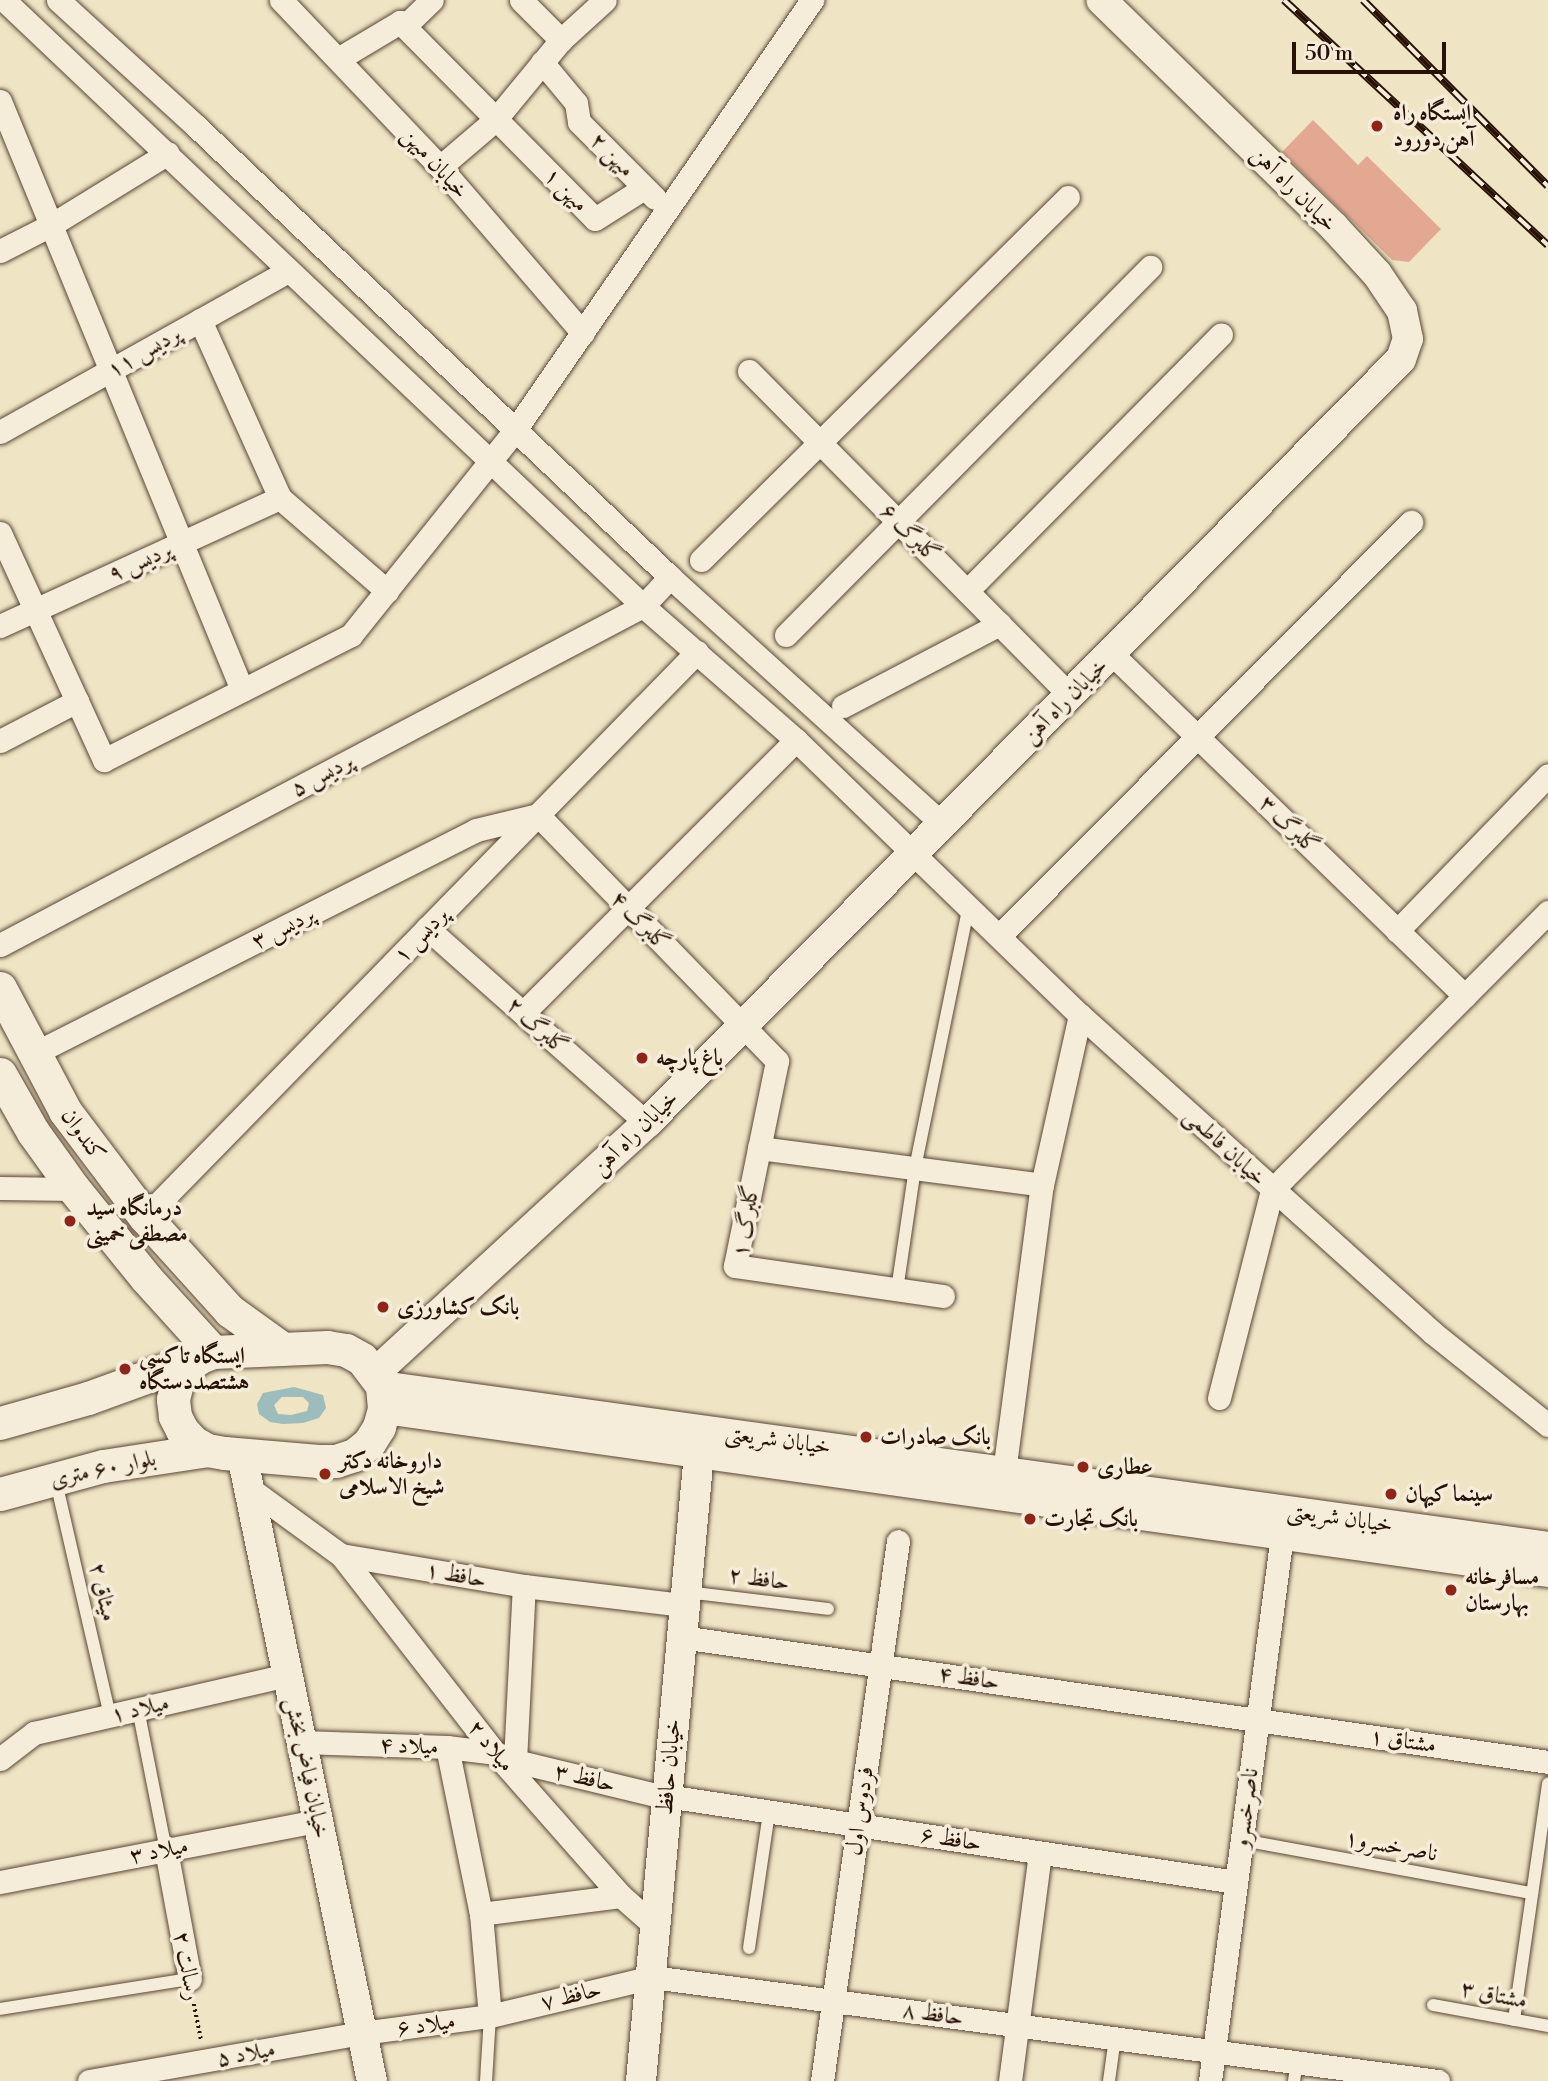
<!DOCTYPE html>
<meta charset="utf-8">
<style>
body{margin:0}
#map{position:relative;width:1548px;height:2081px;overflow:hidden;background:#efe4c4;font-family:"Libre Bodoni",Amiri,serif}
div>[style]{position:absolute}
.water>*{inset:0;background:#9cbdbc}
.building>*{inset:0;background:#e3a892}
.path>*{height:3.5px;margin-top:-1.75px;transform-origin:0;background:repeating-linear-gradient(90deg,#281205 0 2px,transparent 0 5.5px)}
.roads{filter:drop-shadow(0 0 2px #5a4635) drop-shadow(0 0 2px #5a4635)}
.service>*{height:12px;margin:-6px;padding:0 6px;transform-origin:6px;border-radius:6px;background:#f5edd9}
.minor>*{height:23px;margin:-11.5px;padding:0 11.5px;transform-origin:11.5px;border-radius:11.5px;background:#f5edd9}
.tertiary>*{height:30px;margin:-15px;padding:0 15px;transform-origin:15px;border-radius:15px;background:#f5edd9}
.secondary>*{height:33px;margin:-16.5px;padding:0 16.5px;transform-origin:16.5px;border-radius:16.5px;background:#f5edd9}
.rail>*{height:8px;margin-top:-4px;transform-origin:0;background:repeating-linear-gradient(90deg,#f5edd9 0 16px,#281205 0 32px);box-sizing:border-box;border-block:2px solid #281205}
.dots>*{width:19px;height:19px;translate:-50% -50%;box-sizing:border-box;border:4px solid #f5edd9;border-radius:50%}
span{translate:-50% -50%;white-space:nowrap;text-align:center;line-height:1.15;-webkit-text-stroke:7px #f5edd9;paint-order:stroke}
.poi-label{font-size:23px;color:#281205;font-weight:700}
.left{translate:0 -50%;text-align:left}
.street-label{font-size:23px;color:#281205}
.scale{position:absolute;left:1292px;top:42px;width:154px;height:32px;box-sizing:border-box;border:4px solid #281205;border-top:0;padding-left:9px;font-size:21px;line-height:24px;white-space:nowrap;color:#281205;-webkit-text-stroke:5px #f5edd9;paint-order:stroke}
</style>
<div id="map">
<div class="water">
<div style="clip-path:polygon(evenodd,294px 1387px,323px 1395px,326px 1408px,319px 1418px,303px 1423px,283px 1424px,270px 1422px,259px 1414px,257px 1404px,263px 1393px,294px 1387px,282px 1397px,303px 1397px,309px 1403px,307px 1411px,291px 1415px,278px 1414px,274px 1405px,282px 1397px)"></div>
</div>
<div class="building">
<div style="clip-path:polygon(1313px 120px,1358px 165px,1367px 156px,1441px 229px,1409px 262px,1392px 260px,1282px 152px)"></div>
</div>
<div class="path">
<div style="left:193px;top:1999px;width:41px;rotate:78.7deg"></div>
</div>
<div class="roads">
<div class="service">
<div style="left:897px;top:1290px;width:123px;rotate:-81.6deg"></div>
<div style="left:915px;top:1168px;width:268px;rotate:-78.4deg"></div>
<div style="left:56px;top:1482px;width:239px;rotate:77deg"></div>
<div style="left:686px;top:1592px;width:143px;rotate:6.8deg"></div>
<div style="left:138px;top:1709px;width:144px;rotate:78.8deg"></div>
<div style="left:1242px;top:1840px;width:295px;rotate:10.4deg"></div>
<div style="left:749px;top:1948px;width:137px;rotate:-81.6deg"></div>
<div style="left:1433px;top:2005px;width:117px;rotate:10.3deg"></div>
<div style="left:0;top:2009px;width:192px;rotate:-9deg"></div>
<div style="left:1514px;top:2020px;width:239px;rotate:-81.8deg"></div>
<div style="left:486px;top:2081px;width:65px;rotate:-86.5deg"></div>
<div style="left:1109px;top:2081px;width:43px;rotate:-82.1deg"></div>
<div style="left:1294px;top:2081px;width:19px;rotate:-81deg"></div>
</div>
<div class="minor">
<div style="left:4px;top:0;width:881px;rotate:43.48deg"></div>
<div style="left:643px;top:606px;width:203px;rotate:41.2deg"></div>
<div style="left:796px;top:740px;width:395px;rotate:44.1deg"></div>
<div style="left:1080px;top:1015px;width:475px;rotate:42deg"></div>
<div style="left:1433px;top:1333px;width:147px;rotate:38.7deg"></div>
<div style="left:58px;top:0;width:188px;rotate:42.4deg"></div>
<div style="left:197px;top:127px;width:653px;rotate:43.57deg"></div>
<div style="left:670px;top:577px;width:367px;rotate:42.2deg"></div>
<div style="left:281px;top:0;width:231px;rotate:46.4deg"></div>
<div style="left:440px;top:167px;width:219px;rotate:49.3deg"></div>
<div style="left:521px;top:0;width:57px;rotate:45deg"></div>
<div style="left:400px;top:22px;width:277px;rotate:45.3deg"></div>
<div style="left:595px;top:219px;width:58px;rotate:-32.3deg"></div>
<div style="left:338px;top:59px;width:72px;rotate:-30.8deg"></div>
<div style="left:400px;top:22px;width:8px;rotate:7deg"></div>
<div style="left:408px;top:23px;width:33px;rotate:-44deg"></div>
<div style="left:542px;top:62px;width:53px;rotate:50.3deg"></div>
<div style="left:576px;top:103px;width:19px;rotate:81deg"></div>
<div style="left:579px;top:122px;width:107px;rotate:45deg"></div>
<div style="left:0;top:101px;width:637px;rotate:67.66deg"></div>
<div style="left:440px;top:167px;width:72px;rotate:-40.5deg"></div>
<div style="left:495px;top:120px;width:104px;rotate:-50.5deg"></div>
<div style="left:561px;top:40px;width:59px;rotate:-42.3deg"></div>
<div style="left:0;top:251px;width:57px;rotate:-27deg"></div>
<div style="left:51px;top:225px;width:137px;rotate:-31.6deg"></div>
<div style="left:200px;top:320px;width:195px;rotate:65.8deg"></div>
<div style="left:280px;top:498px;width:142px;rotate:41deg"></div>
<div style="left:749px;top:371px;width:456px;rotate:45.3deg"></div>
<div style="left:0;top:432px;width:330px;rotate:-29.2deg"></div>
<div style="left:0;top:533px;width:250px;rotate:65.4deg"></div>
<div style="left:104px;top:760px;width:277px;rotate:-26.8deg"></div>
<div style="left:351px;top:635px;width:263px;rotate:-51.3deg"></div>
<div style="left:515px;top:430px;width:523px;rotate:-55.37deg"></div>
<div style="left:701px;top:560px;width:516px;rotate:-44.69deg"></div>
<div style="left:967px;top:591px;width:361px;rotate:-45.3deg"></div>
<div style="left:0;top:626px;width:308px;rotate:-24.6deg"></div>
<div style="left:786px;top:635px;width:518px;rotate:-45.31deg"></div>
<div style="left:1113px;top:655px;width:490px;rotate:44.1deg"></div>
<div style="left:843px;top:706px;width:177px;rotate:-27.6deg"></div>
<div style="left:0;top:741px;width:87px;rotate:-27.5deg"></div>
<div style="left:427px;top:928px;width:294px;rotate:41.6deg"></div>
<div style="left:1397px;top:931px;width:217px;rotate:-45.9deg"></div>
<div style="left:1000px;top:935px;width:583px;rotate:-45.14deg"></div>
<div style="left:0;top:945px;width:727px;rotate:-27.8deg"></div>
<div style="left:643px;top:606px;width:40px;rotate:-47deg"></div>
<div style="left:523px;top:1013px;width:386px;rotate:-45deg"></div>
<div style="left:33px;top:1054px;width:496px;rotate:-26.8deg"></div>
<div style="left:476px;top:830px;width:64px;rotate:-13.6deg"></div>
<div style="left:538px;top:815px;width:343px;rotate:45.8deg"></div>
<div style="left:777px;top:1061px;width:209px;rotate:101.6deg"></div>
<div style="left:735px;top:1266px;width:210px;rotate:8.2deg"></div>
<div style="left:759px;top:1148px;width:285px;rotate:7.4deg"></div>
<div style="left:0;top:1188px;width:74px;rotate:0.8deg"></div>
<div style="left:145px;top:1217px;width:790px;rotate:-45.67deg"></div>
<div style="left:1219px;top:1398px;width:215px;rotate:-75.7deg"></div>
<div style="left:1272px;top:1190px;width:392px;rotate:-45.2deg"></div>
<div style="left:1004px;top:1472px;width:290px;rotate:-82.5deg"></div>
<div style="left:1042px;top:1185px;width:174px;rotate:-77.4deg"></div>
<div style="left:249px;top:1488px;width:114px;rotate:36.1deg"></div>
<div style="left:341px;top:1555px;width:186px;rotate:9.6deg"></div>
<div style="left:524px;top:1586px;width:161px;rotate:6.8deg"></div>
<div style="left:341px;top:1555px;width:251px;rotate:52.1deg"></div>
<div style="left:495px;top:1753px;width:191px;rotate:48.6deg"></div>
<div style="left:621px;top:1896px;width:44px;rotate:41.3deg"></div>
<div style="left:681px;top:1637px;width:876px;rotate:8.2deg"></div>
<div style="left:302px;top:1742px;width:145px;rotate:2deg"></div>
<div style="left:447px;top:1747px;width:48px;rotate:7.1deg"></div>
<div style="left:495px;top:1753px;width:22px;rotate:22deg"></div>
<div style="left:515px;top:1761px;width:145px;rotate:13.6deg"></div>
<div style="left:447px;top:1747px;width:170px;rotate:78.5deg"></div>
<div style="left:481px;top:1914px;width:102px;rotate:85deg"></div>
<div style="left:0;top:1759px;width:43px;rotate:-37.4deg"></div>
<div style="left:34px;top:1733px;width:261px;rotate:-12.9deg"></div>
<div style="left:515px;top:1761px;width:175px;rotate:-87.1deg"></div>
<div style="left:666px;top:1796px;width:576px;rotate:8.58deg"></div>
<div style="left:166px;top:1850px;width:131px;rotate:79.5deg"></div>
<div style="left:0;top:1882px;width:324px;rotate:-10.9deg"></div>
<div style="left:481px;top:1914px;width:141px;rotate:-7.3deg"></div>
<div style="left:89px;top:2081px;width:277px;rotate:-10deg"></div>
<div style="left:362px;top:2033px;width:129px;rotate:-7.6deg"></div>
<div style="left:490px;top:2016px;width:167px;rotate:-13.5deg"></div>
<div style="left:652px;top:1977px;width:793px;rotate:7.54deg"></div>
<div style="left:822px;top:2081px;width:545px;rotate:-81.99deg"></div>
<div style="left:1010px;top:2081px;width:230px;rotate:-82.5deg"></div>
<div style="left:1210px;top:2081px;width:551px;rotate:-82.49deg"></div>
</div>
<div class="tertiary">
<div style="left:375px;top:1373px;width:369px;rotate:-42.6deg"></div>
<div style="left:647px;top:1123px;width:1073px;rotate:-45.38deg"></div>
<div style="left:1401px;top:359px;width:21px;rotate:-71deg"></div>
<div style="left:1408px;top:339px;width:29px;rotate:-102deg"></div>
<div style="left:1402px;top:311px;width:45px;rotate:-124deg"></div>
<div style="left:1377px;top:274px;width:64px;rotate:-132.5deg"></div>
<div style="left:1334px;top:227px;width:325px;rotate:-135.7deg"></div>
<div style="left:382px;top:1386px;width:1177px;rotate:7.86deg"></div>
<div style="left:384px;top:1409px;width:1175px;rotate:7.97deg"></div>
<div style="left:242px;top:1455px;width:639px;rotate:78.27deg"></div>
<div style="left:641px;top:2081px;width:631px;rotate:-84.72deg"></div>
</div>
<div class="secondary">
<div style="left:0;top:988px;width:139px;rotate:62.1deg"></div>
<div style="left:65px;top:1111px;width:133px;rotate:53deg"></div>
<div style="left:145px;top:1217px;width:127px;rotate:47.9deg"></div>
<div style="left:230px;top:1311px;width:65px;rotate:35.6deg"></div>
<div style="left:0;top:1074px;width:67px;rotate:60.4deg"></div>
<div style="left:33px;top:1132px;width:70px;rotate:54.3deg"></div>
<div style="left:74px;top:1189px;width:114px;rotate:51deg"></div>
<div style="left:146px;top:1278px;width:100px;rotate:47.8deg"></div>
<div style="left:327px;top:1347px;width:19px;rotate:9deg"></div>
<div style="left:346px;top:1350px;width:18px;rotate:29deg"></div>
<div style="left:362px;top:1359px;width:34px;rotate:53deg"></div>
<div style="left:382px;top:1386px;width:23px;rotate:85deg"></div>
<div style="left:384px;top:1409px;width:19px;rotate:106deg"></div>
<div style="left:379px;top:1427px;width:19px;rotate:122deg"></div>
<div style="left:369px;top:1443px;width:19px;rotate:141deg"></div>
<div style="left:354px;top:1455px;width:19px;rotate:162deg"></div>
<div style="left:336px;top:1461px;width:18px;rotate:180deg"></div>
<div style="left:318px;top:1461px;width:94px;rotate:-175.1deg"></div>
<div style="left:224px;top:1453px;width:17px;rotate:-170deg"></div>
<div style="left:207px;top:1450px;width:16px;rotate:-150deg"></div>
<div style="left:193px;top:1442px;width:16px;rotate:-133deg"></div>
<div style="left:182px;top:1430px;width:16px;rotate:-117deg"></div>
<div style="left:175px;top:1416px;width:17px;rotate:-97deg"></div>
<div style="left:173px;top:1399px;width:16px;rotate:-76deg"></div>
<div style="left:177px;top:1383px;width:16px;rotate:-60deg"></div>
<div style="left:185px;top:1369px;width:17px;rotate:-40deg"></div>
<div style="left:198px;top:1358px;width:16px;rotate:-22deg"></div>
<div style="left:213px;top:1352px;width:114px;rotate:-2.5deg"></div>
<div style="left:0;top:1423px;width:91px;rotate:-15.9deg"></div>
<div style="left:88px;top:1398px;width:117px;rotate:-20deg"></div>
<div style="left:0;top:1494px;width:107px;rotate:-15.2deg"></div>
<div style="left:103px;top:1466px;width:105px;rotate:-8.7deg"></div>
</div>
</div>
<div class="rail">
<div style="left:1284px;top:0;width:360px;rotate:42.9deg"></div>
<div style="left:1363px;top:0;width:262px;rotate:45.2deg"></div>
</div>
<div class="dots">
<div style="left:1377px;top:126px;background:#8f2418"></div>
<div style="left:642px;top:1058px;background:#8f2418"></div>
<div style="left:70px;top:1221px;background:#8f2418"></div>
<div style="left:383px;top:1307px;background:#8f2418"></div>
<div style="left:125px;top:1369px;background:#8f2418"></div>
<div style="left:866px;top:1437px;background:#8f2418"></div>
<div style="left:1083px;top:1467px;background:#8f2418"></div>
<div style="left:325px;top:1474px;background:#8f2418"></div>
<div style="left:1391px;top:1494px;background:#8f2418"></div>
<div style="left:1030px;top:1519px;background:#8f2418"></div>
<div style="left:1451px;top:1590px;background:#8f2418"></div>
</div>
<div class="poi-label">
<span class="left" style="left:1393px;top:126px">ایستگاه راه<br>آهن دورود</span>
<span class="left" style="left:656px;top:1058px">باغ پارچه</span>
<span class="left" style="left:86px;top:1221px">درمانگاه سید<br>مصطفی خمینی</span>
<span class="left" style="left:397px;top:1307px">بانک کشاورزی</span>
<span class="left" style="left:139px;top:1369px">ایستگاه تاکسی<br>هشتصددستگاه</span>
<span class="left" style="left:880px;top:1437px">بانک صادرات</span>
<span class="left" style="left:339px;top:1474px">داروخانه دکتر<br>شیخ الاسلامی</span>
<span class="left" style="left:1097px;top:1467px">عطاری</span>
<span class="left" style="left:1405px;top:1494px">سینما کیهان</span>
<span class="left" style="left:1044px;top:1519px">بانک تجارت</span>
<span class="left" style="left:1465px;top:1590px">مسافرخانه<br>بهارستان</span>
</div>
<div class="street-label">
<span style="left:612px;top:155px;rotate:45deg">میهن ۲</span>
<span style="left:435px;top:163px;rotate:48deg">خیابان میهن</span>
<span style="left:1294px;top:189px;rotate:45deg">خیابان راه آهن</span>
<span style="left:566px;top:190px;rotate:45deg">میهن ۱</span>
<span style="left:144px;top:352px;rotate:-30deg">پردیس ۱۱</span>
<span style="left:910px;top:533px;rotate:45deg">گلبرگ ۶</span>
<span style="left:140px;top:562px;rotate:-24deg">پردیس ۹</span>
<span style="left:1065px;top:701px;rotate:-45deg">خیابان راه آهن</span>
<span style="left:322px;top:775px;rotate:-28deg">پردیس ۵</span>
<span style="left:1289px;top:825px;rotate:44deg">گلبرگ ۳</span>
<span style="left:640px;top:921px;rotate:46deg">گلبرگ ۴</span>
<span style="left:283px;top:928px;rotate:-27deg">پردیس ۳</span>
<span style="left:421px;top:935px;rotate:-46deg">پردیس ۱</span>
<span style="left:537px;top:1026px;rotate:42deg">گلبرگ ۲</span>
<span style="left:635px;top:1133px;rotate:-44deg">خیابان راه آهن</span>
<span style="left:83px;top:1135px;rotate:55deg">کندوان</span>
<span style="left:1225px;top:1147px;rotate:43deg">خیابان فاطمی</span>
<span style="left:746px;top:1221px;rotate:-81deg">گلبرگ ۱</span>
<span style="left:778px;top:1440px;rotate:8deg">خیابان شریعتی</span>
<span style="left:103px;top:1469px;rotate:-12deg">بلوار ۶۰ متری</span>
<span style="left:1340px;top:1518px;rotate:8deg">خیابان شریعتی</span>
<span style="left:456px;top:1575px;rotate:10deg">حافظ ۱</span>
<span style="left:759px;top:1579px;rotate:7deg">حافظ ۲</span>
<span style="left:103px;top:1592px;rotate:77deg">میثاق ۲</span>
<span style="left:969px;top:1678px;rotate:8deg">حافظ ۴</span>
<span style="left:140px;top:1709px;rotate:-13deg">میلاد ۱</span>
<span style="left:1403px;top:1741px;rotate:8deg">مشتاق ۱</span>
<span style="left:409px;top:1746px;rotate:2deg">میلاد ۴</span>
<span style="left:491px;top:1746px;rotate:51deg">میلاد ۲</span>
<span style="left:669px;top:1767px;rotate:-85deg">خیابان حافظ</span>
<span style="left:307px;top:1768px;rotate:78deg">خیابان فیاض بخش</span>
<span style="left:585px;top:1778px;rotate:13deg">حافظ ۳</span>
<span style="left:1246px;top:1808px;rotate:-83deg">ناصرخسرو</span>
<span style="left:860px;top:1811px;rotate:-82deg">فردوس اول</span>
<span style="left:951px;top:1839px;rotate:9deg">حافظ ۶</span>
<span style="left:1391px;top:1846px;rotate:10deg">ناصرخسرو۱</span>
<span style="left:159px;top:1851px;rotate:-11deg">میلاد ۳</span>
<span style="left:187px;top:1966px;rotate:80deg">رسالت ۲</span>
<span style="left:1494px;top:1995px;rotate:11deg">مشتاق ۳</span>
<span style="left:571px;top:1996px;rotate:-14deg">حافظ ۷</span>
<span style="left:933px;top:2014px;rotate:8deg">حافظ ۸</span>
<span style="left:426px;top:2025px;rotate:-8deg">میلاد ۶</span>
<span style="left:246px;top:2054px;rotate:-10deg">میلاد ۵</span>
</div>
<div class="scale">50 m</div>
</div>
